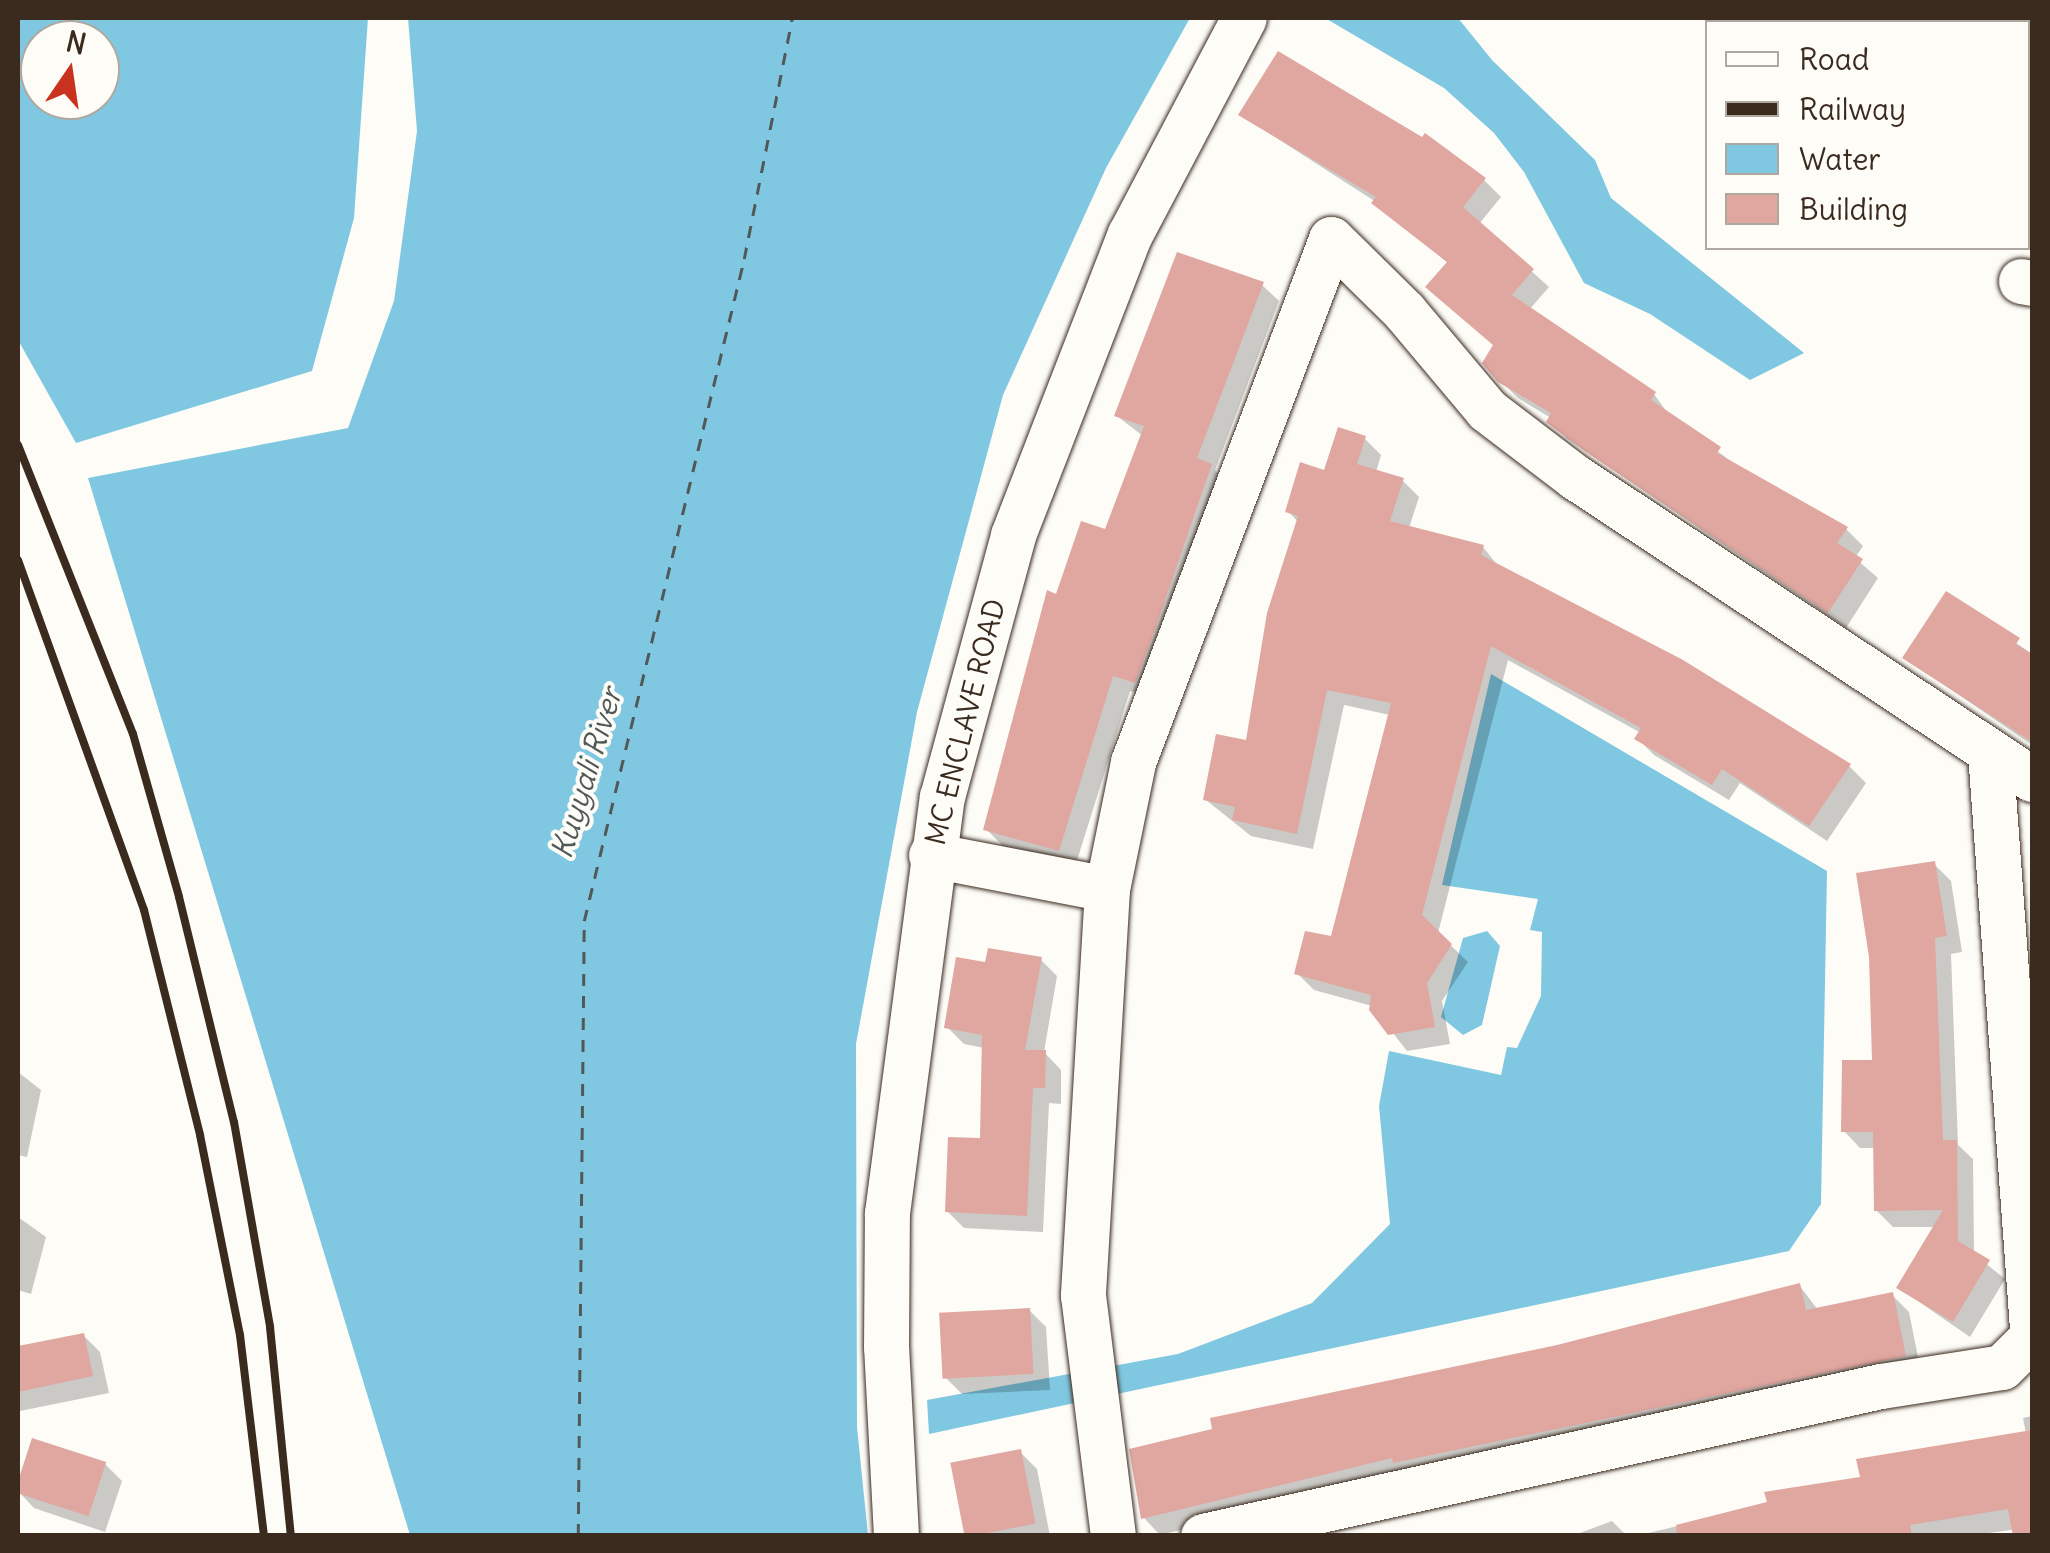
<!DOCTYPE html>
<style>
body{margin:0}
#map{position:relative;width:2050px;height:1553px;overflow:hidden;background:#fdfcf7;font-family:Delius,sans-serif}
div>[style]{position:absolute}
.water>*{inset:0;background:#80c8e1}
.shadow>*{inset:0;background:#0003}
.ferry>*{height:2.5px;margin-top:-1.25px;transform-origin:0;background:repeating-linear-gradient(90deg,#505958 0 12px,transparent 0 22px)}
.building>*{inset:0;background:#e0a6a0;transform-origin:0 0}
.roads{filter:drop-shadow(0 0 2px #3b2a1e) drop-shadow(0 0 2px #3b2a1e)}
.minor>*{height:45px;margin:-22.5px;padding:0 22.5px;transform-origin:22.5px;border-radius:22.5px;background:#fdfcf7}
.rail>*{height:8px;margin:-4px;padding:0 4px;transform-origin:4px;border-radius:4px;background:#3b2a1e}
span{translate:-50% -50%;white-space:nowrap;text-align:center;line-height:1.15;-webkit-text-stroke:8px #fdfcf7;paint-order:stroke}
.street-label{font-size:28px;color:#3b2a1e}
.water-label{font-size:30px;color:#505958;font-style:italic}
.frame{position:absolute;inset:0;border:20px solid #3b2a1e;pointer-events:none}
.legend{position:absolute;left:1705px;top:20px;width:325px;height:230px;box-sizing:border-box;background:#fdfcf7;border:2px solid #afa8a0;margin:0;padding:12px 18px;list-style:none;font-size:30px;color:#3b2a1e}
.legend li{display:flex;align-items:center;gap:20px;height:50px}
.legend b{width:50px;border:2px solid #afa8a0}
.north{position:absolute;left:20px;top:20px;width:100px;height:100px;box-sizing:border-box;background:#fdfcf7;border:2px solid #afa8a0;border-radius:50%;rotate:13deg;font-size:28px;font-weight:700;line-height:40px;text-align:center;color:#3b2a1e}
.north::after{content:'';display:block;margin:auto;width:35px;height:45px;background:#c8321e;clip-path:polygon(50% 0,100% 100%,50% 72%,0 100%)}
</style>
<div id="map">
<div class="water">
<div style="clip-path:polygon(evenodd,18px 18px,368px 18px,354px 218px,312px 371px,76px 443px,18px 340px,18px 18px,40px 40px,100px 40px,100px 100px,40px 100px,40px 40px)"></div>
<div style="clip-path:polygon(408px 18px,1190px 18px,1106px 168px,1003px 395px,917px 712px,856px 1044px,857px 1427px,868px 1535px,410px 1535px,88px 478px,348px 428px,394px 301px,417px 131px)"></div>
<div style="clip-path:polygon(1325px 18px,1458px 18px,1492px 60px,1595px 160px,1611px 198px,1804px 353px,1750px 380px,1650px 314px,1584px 283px,1524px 172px,1494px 133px,1444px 88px)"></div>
<div style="clip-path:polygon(1491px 674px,1827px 871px,1821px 1204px,1789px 1251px,929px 1434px,927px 1400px,1178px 1354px,1312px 1303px,1390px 1224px,1379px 1106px,1389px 1051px,1501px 1075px,1507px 1047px,1517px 1048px,1541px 996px,1542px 932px,1530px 930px,1538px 899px,1442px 885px)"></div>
<div style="clip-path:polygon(1487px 931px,1500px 946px,1482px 1025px,1463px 1035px,1441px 1017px,1463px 938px)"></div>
</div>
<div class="shadow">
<div style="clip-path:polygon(1803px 18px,1878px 18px,1802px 22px)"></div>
<div style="clip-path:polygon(1241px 115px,1484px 180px,1501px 197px,1479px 224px,1549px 287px,1529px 310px,1654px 394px,1669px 415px,1736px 465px,1846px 529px,1863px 546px,1855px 558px,1878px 578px,1846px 628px,1566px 438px,1551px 418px,1518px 398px,1500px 380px,1495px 347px,1449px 264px,1376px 202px)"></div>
<div style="clip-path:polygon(2028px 127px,2032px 132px,2031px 196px,2028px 195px)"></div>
<div style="clip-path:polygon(1262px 285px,1279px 301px,1215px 470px,1228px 483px,1152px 698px,1130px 691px,1075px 867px,1003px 846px,986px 829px,1058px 597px,1106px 532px,1143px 436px,1117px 416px)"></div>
<div style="clip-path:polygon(1364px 438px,1381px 455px,1376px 472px,1402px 480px,1419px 497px,1409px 528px,1483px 547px,1499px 567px,1849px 766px,1866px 783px,1827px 841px,1740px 783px,1729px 800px,1654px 755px,1638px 739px,1641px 733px,1508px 660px,1438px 933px,1468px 962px,1442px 1001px,1450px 1044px,1407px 1051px,1372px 1006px,1314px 990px,1297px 973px,1333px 939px,1390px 715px,1344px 705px,1313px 849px,1251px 836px,1206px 800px,1248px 743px,1298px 522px,1288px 511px)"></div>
<div style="clip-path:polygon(1947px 595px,2032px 654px,2032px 745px,1905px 658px)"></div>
<div style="clip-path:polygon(1934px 864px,1951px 881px,1962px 952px,1951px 954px,1958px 1145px,1973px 1159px,1974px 1254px,2005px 1279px,1970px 1337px,1899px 1288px,1936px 1227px,1893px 1227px,1876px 1210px,1876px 1148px,1860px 1148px,1844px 1131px,1874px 1063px)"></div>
<div style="clip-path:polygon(1040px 959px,1057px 976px,1044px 1052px,1061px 1070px,1061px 1104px,1049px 1103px,1043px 1232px,964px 1228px,947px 1211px,982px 1141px,984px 1048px,964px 1044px,947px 1027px,988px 965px)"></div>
<div style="clip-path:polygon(18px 1072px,41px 1090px,27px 1157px,18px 1155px)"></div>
<div style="clip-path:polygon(18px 1217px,46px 1237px,31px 1294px,18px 1290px)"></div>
<div style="clip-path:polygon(1799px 1285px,1818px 1310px,1892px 1295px,1909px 1312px,1921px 1372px,1408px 1474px,1160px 1535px,1144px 1518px,1215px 1431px)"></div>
<div style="clip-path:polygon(1029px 1310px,1046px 1327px,1050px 1390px,962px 1394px,945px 1377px)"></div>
<div style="clip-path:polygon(83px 1335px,100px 1352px,109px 1393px,20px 1411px,18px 1349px)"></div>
<div style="clip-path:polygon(2032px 1416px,2032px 1527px,1968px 1536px,1572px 1536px,1612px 1521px,1626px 1535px,1640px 1535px,1770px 1504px,2026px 1434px,2023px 1418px)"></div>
<div style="clip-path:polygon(34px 1441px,105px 1464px,122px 1481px,105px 1532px,34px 1508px,18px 1491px)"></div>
<div style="clip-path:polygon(1020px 1452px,1037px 1469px,1050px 1536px,966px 1536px)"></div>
</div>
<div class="ferry">
<div style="left:578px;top:1536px;width:615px;rotate:-89.44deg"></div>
<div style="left:584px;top:921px;width:681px;rotate:-76.41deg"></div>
<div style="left:744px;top:259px;width:246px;rotate:-78.7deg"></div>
</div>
<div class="building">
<div style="clip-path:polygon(1278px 51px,1422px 137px,1425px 133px,1486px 178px,1463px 207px,1534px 269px,1512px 295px,1656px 392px,1651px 400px,1721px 447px,1717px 453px,1848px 527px,1837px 543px,1863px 559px,1828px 613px,1586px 452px,1546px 422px,1551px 413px,1498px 382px,1482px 363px,1493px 345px,1425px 287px,1447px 262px,1371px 203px,1376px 197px,1238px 115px)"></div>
<div style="clip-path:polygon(1177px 252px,1264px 282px,1197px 458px,1212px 464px,1155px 629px,1135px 683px,1113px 676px,1059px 851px,983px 830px,1047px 590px,1056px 594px,1081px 521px,1105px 529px,1144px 426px,1114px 416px)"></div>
<div style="clip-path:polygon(1338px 427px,1366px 436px,1357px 464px,1404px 478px,1390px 521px,1484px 545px,1481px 555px,1683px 660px,1851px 764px,1809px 826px,1722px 769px,1712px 785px,1634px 739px,1641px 728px,1491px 646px,1422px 915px,1452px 944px,1427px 983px,1435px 1027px,1388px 1035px,1369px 1010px,1371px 995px,1294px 974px,1305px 931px,1331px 936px,1391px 703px,1327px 690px,1297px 834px,1232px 820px,1235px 807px,1203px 800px,1216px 734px,1246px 740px,1267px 613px,1298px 516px,1285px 512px,1300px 462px,1324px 470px)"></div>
<div style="clip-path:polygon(1946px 591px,2020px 638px,2016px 644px,2032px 654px,2032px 742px,1902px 658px)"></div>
<div style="clip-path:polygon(1935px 861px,1947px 936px,1935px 938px,1943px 1140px,1957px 1140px,1958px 1241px,1990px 1260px,1953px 1322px,1896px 1288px,1943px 1210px,1874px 1211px,1873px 1132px,1841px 1132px,1842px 1060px,1872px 1060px,1869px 957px,1856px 873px)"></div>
<div style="clip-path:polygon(988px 948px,1042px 957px,1025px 1050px,1046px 1050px,1045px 1088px,1033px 1088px,1027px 1216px,945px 1212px,948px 1137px,980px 1138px,982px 1035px,944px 1028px,956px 957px,985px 962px)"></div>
<div style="clip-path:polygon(1800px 1283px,1806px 1310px,1893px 1292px,1906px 1356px,1393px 1463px,1392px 1458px,1141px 1519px,1129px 1449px,1212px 1429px,1210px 1418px,1557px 1345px)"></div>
<div style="left:1030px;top:1308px;width:66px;height:91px;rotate:87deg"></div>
<div style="clip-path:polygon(84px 1333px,93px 1376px,18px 1392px,18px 1346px)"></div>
<div style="clip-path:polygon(2032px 1430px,2032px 1536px,2013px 1536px,2008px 1509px,1910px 1525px,1912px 1536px,1677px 1536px,1676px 1525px,1767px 1502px,1764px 1492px,1860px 1477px,1856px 1459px)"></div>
<div style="left:32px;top:1438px;width:78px;height:57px;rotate:18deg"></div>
<div style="left:1021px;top:1449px;width:76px;height:72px;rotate:79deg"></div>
</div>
<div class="roads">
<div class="minor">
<div style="left:2021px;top:281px;width:11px;rotate:10deg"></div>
<div style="left:1990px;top:752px;width:578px;rotate:85.83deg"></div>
<div style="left:931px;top:855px;width:179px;rotate:10.9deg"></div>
<div style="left:1107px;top:889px;width:130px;rotate:-78.4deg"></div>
<div style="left:1133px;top:762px;width:559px;rotate:-69.26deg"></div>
<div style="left:1331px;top:239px;width:103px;rotate:44.6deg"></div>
<div style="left:1404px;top:311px;width:129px;rotate:50deg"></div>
<div style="left:1487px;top:410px;width:111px;rotate:37.3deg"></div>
<div style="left:1575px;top:477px;width:548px;rotate:33.46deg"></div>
<div style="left:1107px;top:889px;width:407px;rotate:93.4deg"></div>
<div style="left:1083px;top:1295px;width:243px;rotate:82.9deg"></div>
<div style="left:896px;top:1536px;width:189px;rotate:-93deg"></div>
<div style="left:886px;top:1347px;width:134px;rotate:-89.6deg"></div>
<div style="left:887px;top:1213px;width:420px;rotate:-82.5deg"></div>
<div style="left:942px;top:797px;width:271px;rotate:-74.8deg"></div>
<div style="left:1013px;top:535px;width:323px;rotate:-68.8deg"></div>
<div style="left:1130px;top:234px;width:244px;rotate:-62.2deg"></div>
<div style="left:1203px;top:1536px;width:694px;rotate:-12.48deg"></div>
<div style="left:1881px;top:1386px;width:122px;rotate:-8.9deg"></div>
<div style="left:2002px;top:1367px;width:42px;rotate:-45deg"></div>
</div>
</div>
<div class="rail">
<div style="left:18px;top:445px;width:311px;rotate:68.3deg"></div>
<div style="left:133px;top:734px;width:169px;rotate:74.2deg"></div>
<div style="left:179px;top:897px;width:232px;rotate:76.3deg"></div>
<div style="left:234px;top:1122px;width:208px;rotate:80deg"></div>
<div style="left:270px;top:1327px;width:210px;rotate:84.3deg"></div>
<div style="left:18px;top:560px;width:372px;rotate:70.2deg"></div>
<div style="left:144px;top:910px;width:232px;rotate:76deg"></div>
<div style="left:200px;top:1135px;width:204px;rotate:78.7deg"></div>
<div style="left:240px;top:1335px;width:202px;rotate:83.2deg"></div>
</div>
<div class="street-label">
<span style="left:965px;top:722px;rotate:-76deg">MC ENCLAVE ROAD</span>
</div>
<div class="water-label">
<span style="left:586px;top:773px;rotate:-73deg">Kuyyali River</span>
</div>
<div class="frame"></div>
<ul class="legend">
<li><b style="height:12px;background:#fdfcf7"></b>Road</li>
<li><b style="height:12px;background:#3b2a1e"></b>Railway</li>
<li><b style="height:28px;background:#80c8e1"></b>Water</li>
<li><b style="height:28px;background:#e0a6a0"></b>Building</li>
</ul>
<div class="north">N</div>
</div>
